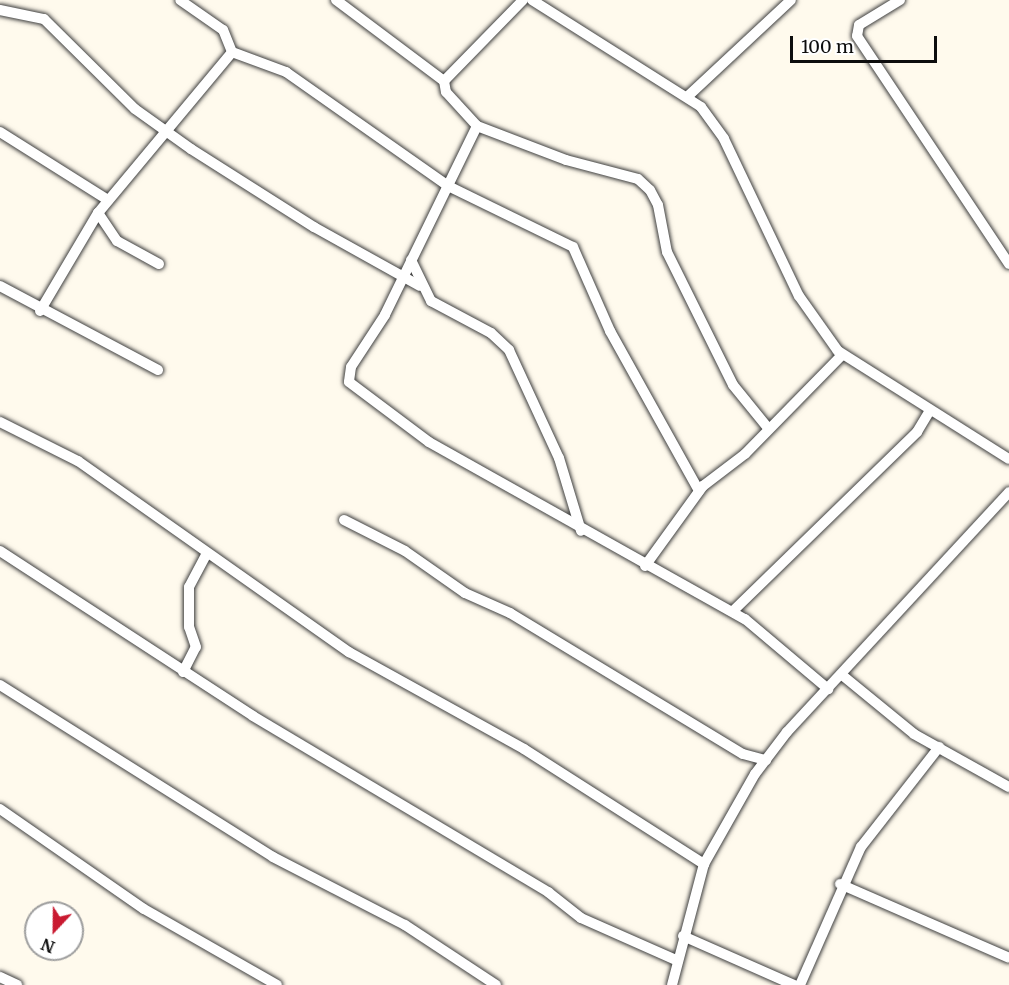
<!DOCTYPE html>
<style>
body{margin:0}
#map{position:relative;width:1009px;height:985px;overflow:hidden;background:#fffaed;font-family:Merriweather,serif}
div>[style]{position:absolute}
.roads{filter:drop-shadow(0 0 2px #404040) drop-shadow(0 0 2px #404040)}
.street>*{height:10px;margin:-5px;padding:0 5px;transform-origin:5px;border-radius:5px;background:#fff}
span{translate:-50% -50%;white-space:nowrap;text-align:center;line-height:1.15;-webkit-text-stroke:6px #fff;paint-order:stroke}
.north{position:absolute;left:24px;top:901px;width:60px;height:60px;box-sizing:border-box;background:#fff;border:2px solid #9e9e9e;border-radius:50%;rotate:202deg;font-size:16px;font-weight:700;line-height:24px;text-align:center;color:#0d0d0d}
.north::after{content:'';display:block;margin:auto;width:21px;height:27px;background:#c91930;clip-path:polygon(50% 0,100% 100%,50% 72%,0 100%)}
.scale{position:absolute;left:790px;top:36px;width:147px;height:27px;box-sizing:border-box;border:3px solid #0d0d0d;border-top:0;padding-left:8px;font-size:18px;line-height:21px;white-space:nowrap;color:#0d0d0d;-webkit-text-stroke:4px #fff;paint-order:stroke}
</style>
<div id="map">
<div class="roads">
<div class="street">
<div style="left:336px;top:0;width:135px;rotate:36.9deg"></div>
<div style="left:444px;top:81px;width:11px;rotate:80deg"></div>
<div style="left:446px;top:92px;width:46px;rotate:47.6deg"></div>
<div style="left:477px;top:126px;width:210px;rotate:116deg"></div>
<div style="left:385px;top:315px;width:62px;rotate:123.2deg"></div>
<div style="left:351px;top:367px;width:15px;rotate:98deg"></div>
<div style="left:349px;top:382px;width:100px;rotate:36.9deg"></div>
<div style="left:429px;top:442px;width:362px;rotate:29.3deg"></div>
<div style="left:745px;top:619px;width:109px;rotate:40.1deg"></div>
<div style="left:532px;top:0;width:200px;rotate:32.3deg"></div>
<div style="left:701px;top:107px;width:39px;rotate:54deg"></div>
<div style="left:724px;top:139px;width:174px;rotate:64.5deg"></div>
<div style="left:799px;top:296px;width:67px;rotate:54.7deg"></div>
<div style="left:838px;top:351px;width:202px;rotate:32.3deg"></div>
<div style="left:900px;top:0;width:48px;rotate:148.6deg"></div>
<div style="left:859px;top:25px;width:11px;rotate:100deg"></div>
<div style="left:857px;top:36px;width:274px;rotate:56.3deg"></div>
<div style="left:0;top:10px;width:45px;rotate:11.6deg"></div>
<div style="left:44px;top:19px;width:128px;rotate:44.7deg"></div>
<div style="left:135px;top:109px;width:69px;rotate:35.5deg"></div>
<div style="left:191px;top:149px;width:146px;rotate:32.4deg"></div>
<div style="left:314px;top:227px;width:121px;rotate:29.1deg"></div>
<div style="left:232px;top:52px;width:58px;rotate:20.3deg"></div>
<div style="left:286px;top:72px;width:198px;rotate:35.1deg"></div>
<div style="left:448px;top:186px;width:139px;rotate:26deg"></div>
<div style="left:573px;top:247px;width:92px;rotate:66.2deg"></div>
<div style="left:610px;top:331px;width:183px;rotate:60.9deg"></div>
<div style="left:444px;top:81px;width:113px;rotate:-45.7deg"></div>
<div style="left:687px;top:97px;width:142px;rotate:-43deg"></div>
<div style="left:477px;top:126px;width:95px;rotate:20.9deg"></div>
<div style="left:566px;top:160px;width:74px;rotate:14.8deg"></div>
<div style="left:638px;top:179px;width:16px;rotate:43deg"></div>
<div style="left:650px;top:190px;width:17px;rotate:62deg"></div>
<div style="left:658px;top:205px;width:48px;rotate:79.2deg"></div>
<div style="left:667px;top:252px;width:148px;rotate:63.6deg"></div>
<div style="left:733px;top:385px;width:55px;rotate:50.9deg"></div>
<div style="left:0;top:132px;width:128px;rotate:32.2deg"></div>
<div style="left:411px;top:260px;width:46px;rotate:64deg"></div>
<div style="left:431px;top:301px;width:68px;rotate:28.1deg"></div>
<div style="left:491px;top:333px;width:25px;rotate:43deg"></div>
<div style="left:509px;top:350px;width:119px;rotate:65.2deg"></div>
<div style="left:559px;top:458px;width:76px;rotate:73.2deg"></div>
<div style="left:159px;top:264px;width:48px;rotate:-151.3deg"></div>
<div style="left:117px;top:241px;width:34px;rotate:-124deg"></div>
<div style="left:98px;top:213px;width:209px;rotate:-50.2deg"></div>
<div style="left:232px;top:52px;width:24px;rotate:-112deg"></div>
<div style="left:223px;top:30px;width:52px;rotate:-145.1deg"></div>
<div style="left:0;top:286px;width:179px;rotate:28deg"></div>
<div style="left:40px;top:311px;width:114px;rotate:-59.4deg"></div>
<div style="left:0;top:422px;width:87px;rotate:26.6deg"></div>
<div style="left:78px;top:461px;width:332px;rotate:35.2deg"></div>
<div style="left:349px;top:652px;width:200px;rotate:29deg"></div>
<div style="left:524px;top:749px;width:214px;rotate:32.6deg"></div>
<div style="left:344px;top:520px;width:68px;rotate:26.9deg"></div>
<div style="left:405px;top:551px;width:73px;rotate:35deg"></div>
<div style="left:465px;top:593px;width:49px;rotate:24deg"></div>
<div style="left:510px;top:613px;width:272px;rotate:31.2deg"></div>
<div style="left:743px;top:754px;width:24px;rotate:15deg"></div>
<div style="left:0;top:551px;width:302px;rotate:33.1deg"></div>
<div style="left:253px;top:716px;width:344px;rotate:30.8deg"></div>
<div style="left:548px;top:892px;width:42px;rotate:38.2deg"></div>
<div style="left:581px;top:918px;width:106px;rotate:23.9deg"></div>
<div style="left:645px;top:566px;width:99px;rotate:-54.1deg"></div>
<div style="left:703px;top:486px;width:53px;rotate:-37.3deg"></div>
<div style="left:745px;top:454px;width:139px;rotate:-45.6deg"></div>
<div style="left:733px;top:611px;width:257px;rotate:-44.2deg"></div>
<div style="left:917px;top:432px;width:23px;rotate:-59deg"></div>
<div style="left:183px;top:672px;width:28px;rotate:-63deg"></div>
<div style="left:196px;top:647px;width:21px;rotate:-109deg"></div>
<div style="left:189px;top:627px;width:40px;rotate:-90deg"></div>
<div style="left:189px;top:587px;width:38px;rotate:-62deg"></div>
<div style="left:842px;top:675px;width:93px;rotate:39.3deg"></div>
<div style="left:914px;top:734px;width:109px;rotate:29.2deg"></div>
<div style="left:0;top:685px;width:323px;rotate:32.2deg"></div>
<div style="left:273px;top:857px;width:148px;rotate:27.3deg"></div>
<div style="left:405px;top:925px;width:109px;rotate:33.4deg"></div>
<div style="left:0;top:809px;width:175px;rotate:34.8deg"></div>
<div style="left:144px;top:909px;width:153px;rotate:29.7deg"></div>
<div style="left:840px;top:884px;width:184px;rotate:23.6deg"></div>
<div style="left:683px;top:936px;width:121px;rotate:23.8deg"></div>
<div style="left:0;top:977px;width:19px;rotate:25deg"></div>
<div style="left:672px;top:985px;width:125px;rotate:-75.2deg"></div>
<div style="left:704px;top:864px;width:103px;rotate:-60.5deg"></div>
<div style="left:755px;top:774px;width:53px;rotate:-52.7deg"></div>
<div style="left:787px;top:732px;width:327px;rotate:-47.2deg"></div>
<div style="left:800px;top:985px;width:151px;rotate:-66.2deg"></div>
<div style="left:861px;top:847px;width:127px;rotate:-52deg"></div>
</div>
</div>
<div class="north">N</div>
<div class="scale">100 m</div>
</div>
